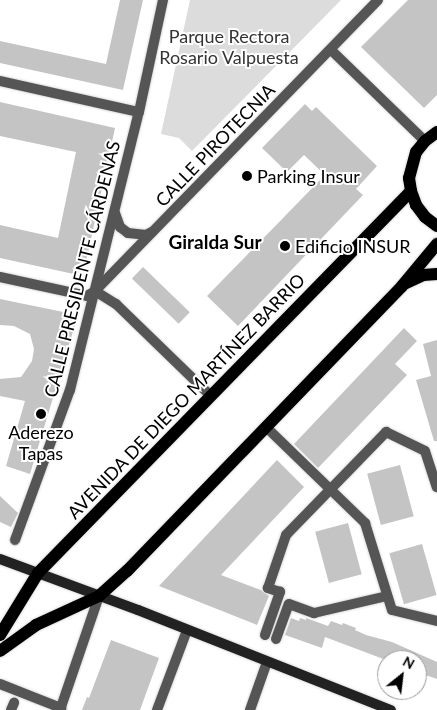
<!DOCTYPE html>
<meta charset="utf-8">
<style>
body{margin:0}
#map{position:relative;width:437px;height:710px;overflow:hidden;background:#fff;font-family:Lato,sans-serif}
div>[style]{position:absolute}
.green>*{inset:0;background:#dcdcdc}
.building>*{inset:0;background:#c4c4c4;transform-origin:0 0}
.roads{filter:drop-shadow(0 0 1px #dbdbdb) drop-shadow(0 0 1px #dbdbdb)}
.street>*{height:10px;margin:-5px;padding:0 5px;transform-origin:5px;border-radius:5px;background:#555}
.secondary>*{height:10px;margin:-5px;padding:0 5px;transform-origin:5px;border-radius:5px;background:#222}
.primary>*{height:12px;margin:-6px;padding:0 6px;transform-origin:6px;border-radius:6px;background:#000}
.dots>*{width:14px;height:14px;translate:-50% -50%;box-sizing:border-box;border:2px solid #fff;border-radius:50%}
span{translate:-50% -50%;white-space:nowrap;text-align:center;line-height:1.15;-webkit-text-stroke:4px #fff;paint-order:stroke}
.park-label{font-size:18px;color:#333}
.street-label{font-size:18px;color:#000}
.poi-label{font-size:18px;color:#000}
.left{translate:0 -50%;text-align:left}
.neighbourhood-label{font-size:19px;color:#000;font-weight:700}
.north{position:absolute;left:377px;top:650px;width:50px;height:50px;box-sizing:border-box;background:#fff;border:1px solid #999;border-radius:50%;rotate:29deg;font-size:14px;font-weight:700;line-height:20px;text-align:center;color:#000}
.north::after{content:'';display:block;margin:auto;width:18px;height:22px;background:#000;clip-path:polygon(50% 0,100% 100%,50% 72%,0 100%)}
</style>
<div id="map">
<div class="green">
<div style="clip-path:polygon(190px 0,341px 0,192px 151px,179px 138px,161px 134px)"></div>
</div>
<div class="building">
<div style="clip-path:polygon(120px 0,143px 0,123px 90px,0 63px,0 41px,106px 64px)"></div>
<div style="clip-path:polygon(408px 0,437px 0,437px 95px,424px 108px,361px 47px)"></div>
<div style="clip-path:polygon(0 102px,115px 128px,83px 276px,0 258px,0 225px,58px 238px,76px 152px,0 136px)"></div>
<div style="clip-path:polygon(305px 104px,312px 111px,316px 107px,377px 166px,356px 189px,363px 195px,238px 326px,207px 296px,325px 175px,304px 155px,287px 172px,262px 148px)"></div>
<div style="left:143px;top:267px;width:65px;height:16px;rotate:44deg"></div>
<div style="clip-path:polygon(0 299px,78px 315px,30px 474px,6px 466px,25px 401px,0 396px,0 379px,21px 377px,32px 361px,34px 349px,30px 334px,14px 326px,0 325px)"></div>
<div style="clip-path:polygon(404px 328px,417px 341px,395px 364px,407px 375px,318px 468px,294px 444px)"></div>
<div style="clip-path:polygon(437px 340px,437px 441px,434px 441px,416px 380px,431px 376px,423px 344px)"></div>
<div style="clip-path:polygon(277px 460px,304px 487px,221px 575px,261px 590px,269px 596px,257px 625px,159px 586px)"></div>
<div style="left:400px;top:465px;width:53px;height:34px;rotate:75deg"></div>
<div style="clip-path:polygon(0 496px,18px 513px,11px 527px,0 522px)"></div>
<div style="left:348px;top:523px;width:53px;height:34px;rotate:75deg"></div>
<div style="left:422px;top:544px;width:53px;height:34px;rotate:74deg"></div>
<div style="clip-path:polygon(291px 618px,299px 621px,300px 618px,306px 620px,306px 618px,328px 626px,331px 621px,342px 625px,343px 623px,356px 628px,355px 630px,366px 635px,392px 642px,437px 662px,437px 679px,417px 672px,417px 660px,386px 660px,325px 637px,322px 648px,285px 635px)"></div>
<div style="clip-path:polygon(111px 640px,159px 658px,140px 710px,82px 710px,87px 697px,89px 698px)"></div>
</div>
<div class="roads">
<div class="street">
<div style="left:331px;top:50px;width:131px;rotate:44.1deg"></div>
<div style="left:0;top:81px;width:142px;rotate:12.6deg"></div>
<div style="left:115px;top:213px;width:15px;rotate:70deg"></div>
<div style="left:120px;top:227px;width:10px;rotate:37deg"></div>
<div style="left:128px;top:233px;width:18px;rotate:6deg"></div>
<div style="left:146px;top:235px;width:7px;rotate:-27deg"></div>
<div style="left:0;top:277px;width:89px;rotate:12.3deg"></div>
<div style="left:87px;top:296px;width:9px;rotate:-32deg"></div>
<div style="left:95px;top:291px;width:406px;rotate:-45.8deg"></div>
<div style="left:95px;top:291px;width:25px;rotate:32deg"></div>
<div style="left:116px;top:304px;width:132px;rotate:44.1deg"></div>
<div style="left:266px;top:427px;width:138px;rotate:44.1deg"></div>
<div style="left:365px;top:523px;width:91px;rotate:72.8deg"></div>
<div style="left:392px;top:610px;width:46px;rotate:13.7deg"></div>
<div style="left:15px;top:540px;width:160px;rotate:-69.9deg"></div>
<div style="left:70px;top:390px;width:286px;rotate:-76.1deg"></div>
<div style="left:139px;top:112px;width:115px;rotate:-77.9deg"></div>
<div style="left:265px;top:635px;width:46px;rotate:-70.8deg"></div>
<div style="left:280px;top:592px;width:13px;rotate:-162deg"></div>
<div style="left:268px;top:588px;width:56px;rotate:-71.2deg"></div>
<div style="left:286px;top:535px;width:144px;rotate:-45.8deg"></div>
<div style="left:386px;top:432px;width:43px;rotate:26deg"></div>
<div style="left:425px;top:451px;width:38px;rotate:72deg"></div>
<div style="left:276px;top:639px;width:37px;rotate:-70deg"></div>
<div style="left:289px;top:604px;width:27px;rotate:20deg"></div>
<div style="left:314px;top:613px;width:75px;rotate:-13.1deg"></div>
<div style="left:0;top:684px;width:66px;rotate:21.5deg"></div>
<div style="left:11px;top:710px;width:8px;rotate:-67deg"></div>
<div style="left:60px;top:710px;width:120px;rotate:-71.1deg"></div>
<div style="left:157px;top:710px;width:85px;rotate:-69.4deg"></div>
<div style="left:250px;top:710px;width:51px;rotate:-70.5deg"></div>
</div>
<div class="secondary">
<div style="left:0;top:559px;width:147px;rotate:20.3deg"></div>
<div style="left:138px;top:610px;width:272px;rotate:21.6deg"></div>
</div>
<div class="primary">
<div style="left:437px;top:132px;width:15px;rotate:143deg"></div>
<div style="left:425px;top:141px;width:14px;rotate:129deg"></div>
<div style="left:416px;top:152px;width:27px;rotate:105deg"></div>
<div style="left:409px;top:178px;width:13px;rotate:81deg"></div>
<div style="left:411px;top:191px;width:15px;rotate:70deg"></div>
<div style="left:416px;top:205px;width:15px;rotate:53deg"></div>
<div style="left:425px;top:217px;width:15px;rotate:37deg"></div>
<div style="left:406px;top:283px;width:19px;rotate:-25deg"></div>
<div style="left:423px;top:275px;width:14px;rotate:-4deg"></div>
<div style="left:0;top:635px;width:73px;rotate:-58.5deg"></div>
<div style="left:38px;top:573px;width:534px;rotate:-45.68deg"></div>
<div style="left:0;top:651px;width:44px;rotate:-35.8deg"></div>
<div style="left:36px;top:625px;width:69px;rotate:-24.7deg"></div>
<div style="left:99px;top:596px;width:38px;rotate:-42deg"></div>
<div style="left:127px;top:571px;width:396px;rotate:-46deg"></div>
<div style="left:402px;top:286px;width:55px;rotate:-50.2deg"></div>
</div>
</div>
<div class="dots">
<div style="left:247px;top:176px;background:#000"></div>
<div style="left:285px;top:246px;background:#000"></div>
<div style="left:41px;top:414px;background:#000"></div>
</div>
<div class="park-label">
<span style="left:229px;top:47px">Parque Rectora<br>Rosario Valpuesta</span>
</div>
<div class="street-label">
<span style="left:215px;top:145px;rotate:-46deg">CALLE PIROTECNIA</span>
<span style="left:82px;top:269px;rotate:-76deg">CALLE PRESIDENTE CÁRDENAS</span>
<span style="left:186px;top:396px;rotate:-46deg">AVENIDA DE DIEGO MARTÍNEZ BARRIO</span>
</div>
<div class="poi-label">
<span class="left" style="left:257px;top:176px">Parking Insur</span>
<span class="left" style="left:295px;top:246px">Edificio INSUR</span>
<span style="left:41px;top:443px">Aderezo<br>Tapas</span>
</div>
<div class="neighbourhood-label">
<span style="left:215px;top:242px">Giralda Sur</span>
</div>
<div class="north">N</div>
</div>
